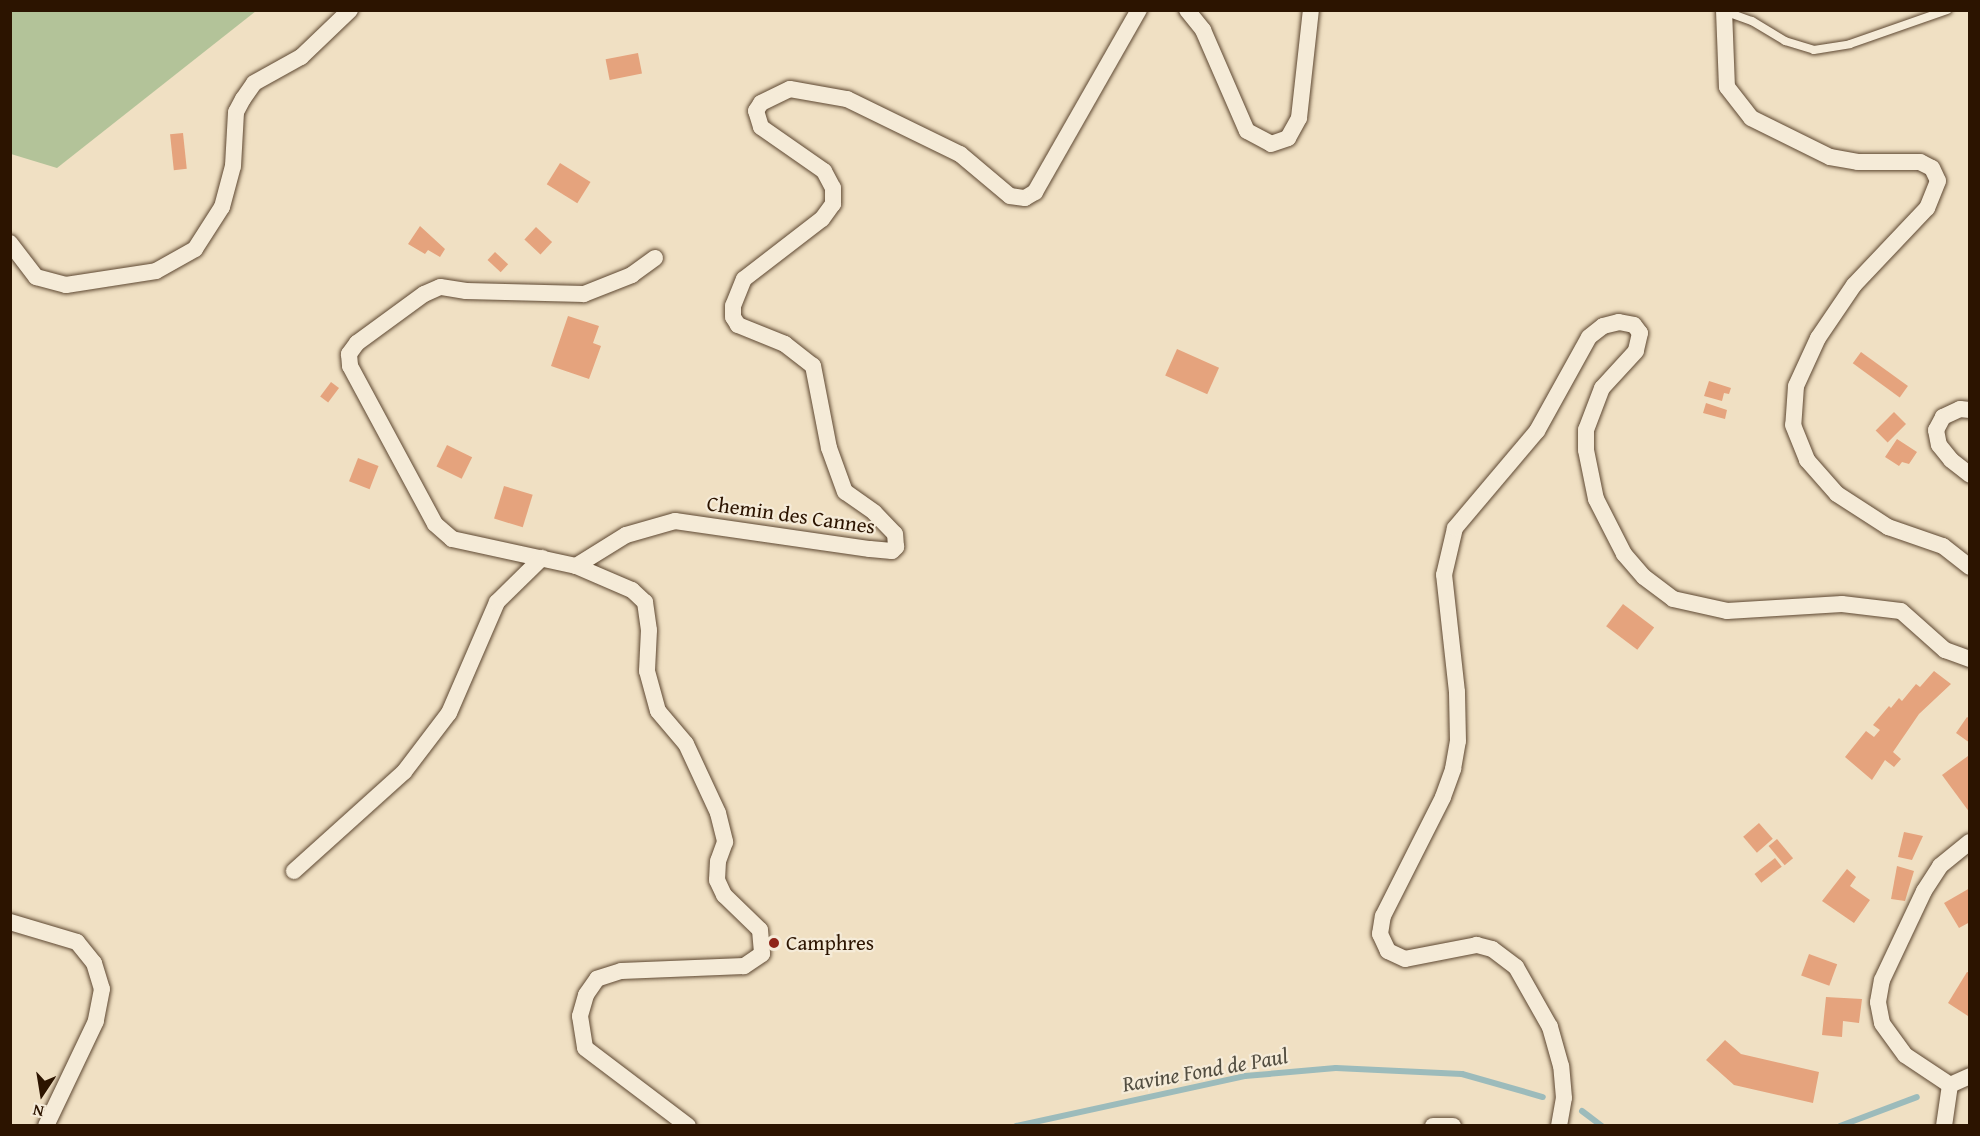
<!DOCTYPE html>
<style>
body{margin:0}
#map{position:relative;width:1980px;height:1136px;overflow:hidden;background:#f0e0c3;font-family:"Gentium Book Plus",serif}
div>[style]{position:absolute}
.green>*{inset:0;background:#b3c399}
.stream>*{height:6px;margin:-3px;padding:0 3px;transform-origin:3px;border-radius:3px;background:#9cbbbb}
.building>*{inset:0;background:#e5a37d;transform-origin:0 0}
.roads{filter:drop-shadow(0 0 2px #5d4731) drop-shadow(0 0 2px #5d4731)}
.service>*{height:8px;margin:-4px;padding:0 4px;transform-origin:4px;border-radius:4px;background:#f5ebd8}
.minor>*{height:16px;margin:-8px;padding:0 8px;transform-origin:8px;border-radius:8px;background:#f5ebd8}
.dots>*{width:16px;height:16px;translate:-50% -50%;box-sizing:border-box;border:3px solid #f5ebd8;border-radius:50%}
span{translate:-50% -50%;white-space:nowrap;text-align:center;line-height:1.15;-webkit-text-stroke:4.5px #f5ebd8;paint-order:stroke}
.street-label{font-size:21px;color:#2c1400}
.poi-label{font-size:21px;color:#2c1400}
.left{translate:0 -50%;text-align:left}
.water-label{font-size:22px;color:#534e41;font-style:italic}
.frame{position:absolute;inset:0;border:12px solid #2c1400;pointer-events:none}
.north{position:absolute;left:12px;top:1064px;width:60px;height:60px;-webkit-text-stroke:4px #f5ebd8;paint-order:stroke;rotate:192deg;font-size:16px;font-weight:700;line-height:24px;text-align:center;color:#2c1400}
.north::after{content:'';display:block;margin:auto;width:21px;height:27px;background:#2c1400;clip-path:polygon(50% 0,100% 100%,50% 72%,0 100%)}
</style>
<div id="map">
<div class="green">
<div style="clip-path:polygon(10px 11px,11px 10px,256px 11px,57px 168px,11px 154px)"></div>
</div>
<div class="stream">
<div style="left:1582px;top:1111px;width:25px;rotate:37deg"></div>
<div style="left:1016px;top:1126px;width:234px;rotate:-12.3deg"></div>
<div style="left:1245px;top:1076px;width:91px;rotate:-5deg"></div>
<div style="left:1336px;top:1068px;width:126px;rotate:2.7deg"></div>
<div style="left:1462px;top:1074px;width:84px;rotate:15.9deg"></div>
<div style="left:1840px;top:1126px;width:82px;rotate:-20.6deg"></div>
</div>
<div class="building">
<div style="left:638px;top:53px;width:21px;height:33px;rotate:79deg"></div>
<div style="left:183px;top:133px;width:36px;height:13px;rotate:84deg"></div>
<div style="left:560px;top:163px;width:36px;height:25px;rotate:32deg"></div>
<div style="clip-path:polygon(420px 226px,445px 249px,440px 257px,428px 250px,425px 254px,408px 244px)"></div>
<div style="left:536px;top:227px;width:22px;height:17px;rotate:43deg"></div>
<div style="left:495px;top:252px;width:18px;height:11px;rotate:43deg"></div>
<div style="clip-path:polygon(568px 316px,599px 326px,593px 343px,601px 346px,589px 379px,551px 366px)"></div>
<div style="left:1177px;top:349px;width:46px;height:29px;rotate:24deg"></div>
<div style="left:1861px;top:352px;width:58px;height:14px;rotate:36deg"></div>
<div style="clip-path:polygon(1709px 381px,1731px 388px,1729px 394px,1724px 393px,1722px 401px,1704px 396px)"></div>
<div style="left:331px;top:382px;width:10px;height:18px;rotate:37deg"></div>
<div style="clip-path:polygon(1706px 403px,1727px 410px,1725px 419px,1703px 413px)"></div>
<div style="left:1894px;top:412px;width:17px;height:26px;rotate:45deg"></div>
<div style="clip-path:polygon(1897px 439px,1917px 452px,1909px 464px,1902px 462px,1899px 466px,1885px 457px)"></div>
<div style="left:447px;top:445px;width:28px;height:24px;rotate:26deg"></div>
<div style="left:358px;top:458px;width:22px;height:25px;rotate:21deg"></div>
<div style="left:504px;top:486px;width:30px;height:34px;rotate:17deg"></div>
<div style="left:1623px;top:604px;width:39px;height:28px;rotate:37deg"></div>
<div style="clip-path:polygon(1934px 671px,1951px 684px,1919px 714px,1893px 752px,1901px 759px,1894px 767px,1885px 760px,1872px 780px,1845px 757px,1866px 731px,1874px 737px,1880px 730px,1873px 725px,1889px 706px,1891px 708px,1899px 698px,1902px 701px,1916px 684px,1920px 687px)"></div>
<div style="clip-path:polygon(1967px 717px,1970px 719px,1970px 743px,1956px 733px)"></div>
<div style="clip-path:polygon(1968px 756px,1970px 758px,1970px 813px,1942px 775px)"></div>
<div style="left:1759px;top:823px;width:21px;height:21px;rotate:49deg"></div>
<div style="clip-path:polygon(1904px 832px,1923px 836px,1912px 860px,1898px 857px)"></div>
<div style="left:1777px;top:839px;width:25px;height:11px;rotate:50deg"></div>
<div style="left:1775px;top:858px;width:11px;height:26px;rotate:52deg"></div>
<div style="clip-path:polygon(1897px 866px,1914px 871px,1905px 901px,1891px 899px)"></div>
<div style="clip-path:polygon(1847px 869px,1856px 877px,1850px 886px,1870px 900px,1854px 923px,1822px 901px)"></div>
<div style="clip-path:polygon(1970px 888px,1970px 922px,1959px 928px,1944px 903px)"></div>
<div style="left:1809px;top:954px;width:30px;height:23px;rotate:20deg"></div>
<div style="clip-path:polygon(1967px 972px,1970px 973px,1968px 1016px,1948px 1003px)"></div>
<div style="clip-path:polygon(1826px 997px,1862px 999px,1859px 1023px,1843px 1021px,1842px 1037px,1822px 1035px)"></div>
<div style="clip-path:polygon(1725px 1040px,1741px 1054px,1819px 1072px,1813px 1103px,1734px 1085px,1706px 1060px)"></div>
</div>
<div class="roads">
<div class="service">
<div style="left:1724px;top:11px;width:30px;rotate:20deg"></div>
<div style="left:1752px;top:21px;width:39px;rotate:31deg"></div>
<div style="left:1785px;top:41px;width:30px;rotate:17deg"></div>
<div style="left:1814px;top:50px;width:36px;rotate:-9deg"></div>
<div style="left:1850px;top:44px;width:103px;rotate:-19.3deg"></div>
</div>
<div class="minor">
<div style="left:1187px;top:10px;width:26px;rotate:51deg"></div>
<div style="left:1203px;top:30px;width:110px;rotate:66.5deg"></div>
<div style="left:1247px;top:131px;width:27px;rotate:28deg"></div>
<div style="left:1271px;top:144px;width:18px;rotate:-19deg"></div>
<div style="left:1288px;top:138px;width:23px;rotate:-61deg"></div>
<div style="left:1299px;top:118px;width:109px;rotate:-83.7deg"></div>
<div style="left:1724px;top:10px;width:77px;rotate:87.8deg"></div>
<div style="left:1727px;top:87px;width:39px;rotate:52deg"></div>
<div style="left:1751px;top:118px;width:88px;rotate:26.3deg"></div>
<div style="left:1830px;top:157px;width:28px;rotate:10deg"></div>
<div style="left:1858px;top:162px;width:62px"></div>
<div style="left:1920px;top:162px;width:13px;rotate:27deg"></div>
<div style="left:1932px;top:168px;width:14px;rotate:65deg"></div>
<div style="left:1938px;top:181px;width:29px;rotate:112deg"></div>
<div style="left:1927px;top:208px;width:106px;rotate:133.5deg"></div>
<div style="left:1854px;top:285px;width:64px;rotate:124.2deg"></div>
<div style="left:1818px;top:338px;width:53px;rotate:114.6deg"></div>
<div style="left:1796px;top:386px;width:39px;rotate:94deg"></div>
<div style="left:1793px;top:425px;width:38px;rotate:68deg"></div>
<div style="left:1807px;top:460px;width:45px;rotate:48.6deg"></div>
<div style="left:1837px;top:494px;width:61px;rotate:32.9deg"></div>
<div style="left:1888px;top:527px;width:58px;rotate:19.1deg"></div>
<div style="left:1943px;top:546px;width:34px;rotate:38deg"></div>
<div style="left:10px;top:243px;width:43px;rotate:52.6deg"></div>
<div style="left:36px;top:277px;width:31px;rotate:15deg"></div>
<div style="left:66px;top:285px;width:91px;rotate:-8.8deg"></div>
<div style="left:156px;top:271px;width:45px;rotate:-29.4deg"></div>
<div style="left:195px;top:249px;width:50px;rotate:-57.3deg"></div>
<div style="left:222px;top:207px;width:42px;rotate:-75deg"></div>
<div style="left:233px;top:166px;width:54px;rotate:-86.8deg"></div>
<div style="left:236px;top:112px;width:15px;rotate:-62deg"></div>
<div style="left:243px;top:99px;width:19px;rotate:-55deg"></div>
<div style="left:254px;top:83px;width:54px;rotate:-29deg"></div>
<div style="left:301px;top:57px;width:68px;rotate:-43.8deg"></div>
<div style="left:655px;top:258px;width:29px;rotate:144deg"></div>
<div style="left:632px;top:275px;width:52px;rotate:158.4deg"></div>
<div style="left:584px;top:294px;width:118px;rotate:-178.5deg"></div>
<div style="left:466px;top:291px;width:26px;rotate:-171deg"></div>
<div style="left:440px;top:287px;width:17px;rotate:156deg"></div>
<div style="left:424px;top:294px;width:83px;rotate:143.8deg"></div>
<div style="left:357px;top:343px;width:14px;rotate:126deg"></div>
<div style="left:349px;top:354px;width:12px;rotate:85deg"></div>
<div style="left:350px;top:366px;width:179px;rotate:61.7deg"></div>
<div style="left:435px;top:524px;width:23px;rotate:41deg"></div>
<div style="left:452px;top:539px;width:127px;rotate:12.3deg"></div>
<div style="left:576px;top:566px;width:61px;rotate:23.2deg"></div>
<div style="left:632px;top:590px;width:18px;rotate:43deg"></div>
<div style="left:645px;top:602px;width:28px;rotate:82deg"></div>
<div style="left:649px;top:630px;width:41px;rotate:92.8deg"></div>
<div style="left:647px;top:671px;width:41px;rotate:74.6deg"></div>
<div style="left:658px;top:711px;width:43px;rotate:49.7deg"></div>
<div style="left:686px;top:744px;width:76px;rotate:65.1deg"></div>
<div style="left:718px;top:813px;width:30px;rotate:76deg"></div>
<div style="left:725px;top:842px;width:20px;rotate:110deg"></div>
<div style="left:718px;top:861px;width:19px;rotate:93deg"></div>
<div style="left:717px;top:880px;width:17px;rotate:65deg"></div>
<div style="left:724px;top:895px;width:50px;rotate:44.2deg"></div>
<div style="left:760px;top:930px;width:24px;rotate:85deg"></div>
<div style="left:762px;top:954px;width:22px;rotate:146deg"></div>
<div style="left:744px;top:966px;width:123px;rotate:177.7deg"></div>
<div style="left:621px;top:971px;width:25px;rotate:162deg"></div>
<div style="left:597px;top:979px;width:19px;rotate:125deg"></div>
<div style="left:586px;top:995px;width:22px;rotate:106deg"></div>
<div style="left:580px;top:1016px;width:32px;rotate:81deg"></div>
<div style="left:585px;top:1048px;width:129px;rotate:37.1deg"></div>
<div style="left:1970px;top:410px;width:10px;rotate:-174deg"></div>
<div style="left:1960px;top:409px;width:19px;rotate:155deg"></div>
<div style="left:1943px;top:417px;width:15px;rotate:118deg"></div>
<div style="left:1936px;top:430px;width:15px;rotate:79deg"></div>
<div style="left:1939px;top:445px;width:19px;rotate:51deg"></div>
<div style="left:1951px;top:460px;width:24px;rotate:38deg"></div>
<div style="left:576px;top:566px;width:59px;rotate:-31.8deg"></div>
<div style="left:626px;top:535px;width:51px;rotate:-15.9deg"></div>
<div style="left:675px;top:521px;width:197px;rotate:8.2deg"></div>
<div style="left:870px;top:549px;width:22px;rotate:5deg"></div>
<div style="left:892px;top:551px;width:6px;rotate:-45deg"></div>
<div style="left:896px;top:547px;width:13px;rotate:-94deg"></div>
<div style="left:895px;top:534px;width:30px;rotate:-134deg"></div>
<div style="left:874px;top:512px;width:35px;rotate:-145deg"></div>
<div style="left:845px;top:492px;width:47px;rotate:-110deg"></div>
<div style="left:829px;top:448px;width:84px;rotate:-101deg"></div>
<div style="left:813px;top:366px;width:36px;rotate:-142deg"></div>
<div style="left:785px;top:344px;width:51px;rotate:-158deg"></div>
<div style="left:738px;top:325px;width:9px;rotate:-122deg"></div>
<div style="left:733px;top:317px;width:11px;rotate:-90deg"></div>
<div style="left:733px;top:306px;width:29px;rotate:-68deg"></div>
<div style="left:744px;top:279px;width:98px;rotate:-37.6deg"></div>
<div style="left:822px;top:219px;width:19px;rotate:-54deg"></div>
<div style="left:833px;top:204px;width:16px;rotate:-90deg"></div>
<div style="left:833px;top:188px;width:19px;rotate:-118deg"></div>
<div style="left:824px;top:171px;width:77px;rotate:-145.1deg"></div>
<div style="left:761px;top:127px;width:17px;rotate:-107deg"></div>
<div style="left:756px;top:111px;width:9px;rotate:-58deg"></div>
<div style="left:761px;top:103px;width:32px;rotate:-26deg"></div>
<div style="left:790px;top:89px;width:58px;rotate:10deg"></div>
<div style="left:847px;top:99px;width:126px;rotate:26deg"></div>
<div style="left:960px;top:154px;width:65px;rotate:40deg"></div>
<div style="left:1010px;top:196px;width:15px;rotate:8deg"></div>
<div style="left:1025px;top:198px;width:12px;rotate:-31deg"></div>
<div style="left:1035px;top:192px;width:210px;rotate:-60.3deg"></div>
<div style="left:294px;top:871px;width:148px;rotate:-42deg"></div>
<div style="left:404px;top:772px;width:74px;rotate:-52.7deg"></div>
<div style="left:449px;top:713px;width:121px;rotate:-66.6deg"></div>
<div style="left:497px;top:602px;width:63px;rotate:-44.4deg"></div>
<div style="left:10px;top:922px;width:70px;rotate:16.6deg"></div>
<div style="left:77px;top:942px;width:27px;rotate:51deg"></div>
<div style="left:94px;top:963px;width:27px;rotate:73deg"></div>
<div style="left:102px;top:989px;width:33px;rotate:101deg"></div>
<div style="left:96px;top:1021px;width:116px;rotate:115.5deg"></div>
<div style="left:1950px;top:1085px;width:54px;rotate:-146.3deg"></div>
<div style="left:1905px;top:1055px;width:39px;rotate:-126deg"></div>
<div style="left:1882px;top:1023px;width:21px;rotate:-101deg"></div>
<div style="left:1878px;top:1002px;width:22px;rotate:-80deg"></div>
<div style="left:1882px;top:980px;width:98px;rotate:-64.7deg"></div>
<div style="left:1924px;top:891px;width:30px;rotate:-57deg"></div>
<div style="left:1940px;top:866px;width:38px;rotate:-39deg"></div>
<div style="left:1950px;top:1085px;width:22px;rotate:-24deg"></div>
<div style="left:1433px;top:1126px;width:20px"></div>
<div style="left:1559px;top:1126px;width:28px;rotate:-80deg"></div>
<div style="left:1564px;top:1098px;width:32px;rotate:-95deg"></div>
<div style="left:1561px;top:1066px;width:41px;rotate:-105.8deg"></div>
<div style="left:1550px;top:1027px;width:69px;rotate:-119.5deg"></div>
<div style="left:1516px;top:967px;width:30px;rotate:-143deg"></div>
<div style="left:1492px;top:949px;width:16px;rotate:-165deg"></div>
<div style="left:1477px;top:945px;width:73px;rotate:169deg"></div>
<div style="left:1405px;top:959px;width:19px;rotate:-155deg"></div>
<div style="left:1388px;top:951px;width:19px;rotate:-115deg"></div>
<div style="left:1380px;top:934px;width:18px;rotate:-81deg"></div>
<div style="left:1383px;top:916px;width:133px;rotate:-63.2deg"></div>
<div style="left:1443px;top:797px;width:30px;rotate:-70deg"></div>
<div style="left:1453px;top:769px;width:28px;rotate:-80deg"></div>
<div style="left:1458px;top:741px;width:49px;rotate:-91.2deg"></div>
<div style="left:1457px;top:692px;width:118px;rotate:-96.3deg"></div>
<div style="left:1444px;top:575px;width:48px;rotate:-76.8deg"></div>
<div style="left:1455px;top:528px;width:127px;rotate:-49.8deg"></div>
<div style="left:1537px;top:431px;width:107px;rotate:-61deg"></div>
<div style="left:1589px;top:337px;width:18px;rotate:-38deg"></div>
<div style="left:1603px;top:326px;width:16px;rotate:-14deg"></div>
<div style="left:1619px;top:322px;width:15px;rotate:11deg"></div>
<div style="left:1634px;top:325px;width:10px;rotate:53deg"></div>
<div style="left:1640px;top:333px;width:18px;rotate:103deg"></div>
<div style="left:1636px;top:351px;width:50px;rotate:132.6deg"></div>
<div style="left:1602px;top:388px;width:45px;rotate:110.9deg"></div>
<div style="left:1586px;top:430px;width:20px;rotate:90deg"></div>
<div style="left:1586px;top:450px;width:50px;rotate:78.5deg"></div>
<div style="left:1596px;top:499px;width:62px;rotate:63deg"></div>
<div style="left:1624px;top:554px;width:30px;rotate:49deg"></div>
<div style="left:1644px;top:577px;width:36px;rotate:37deg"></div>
<div style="left:1673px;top:599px;width:55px;rotate:12.5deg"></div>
<div style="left:1727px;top:611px;width:115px;rotate:-3.5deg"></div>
<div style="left:1842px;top:604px;width:59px;rotate:6.8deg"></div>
<div style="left:1901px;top:611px;width:59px;rotate:41.6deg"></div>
<div style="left:1945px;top:650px;width:27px;rotate:20deg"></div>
<div style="left:1944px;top:1126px;width:41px;rotate:-81.7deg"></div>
</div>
</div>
<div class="dots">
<div style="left:774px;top:943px;background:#8f2418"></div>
</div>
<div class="street-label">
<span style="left:791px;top:515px;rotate:8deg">Chemin des Cannes</span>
</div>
<div class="poi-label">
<span class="left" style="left:786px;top:943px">Camphres</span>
</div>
<div class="water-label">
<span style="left:1205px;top:1070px;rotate:-10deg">Ravine Fond de Paul</span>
</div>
<div class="frame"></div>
<div class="north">N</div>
</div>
